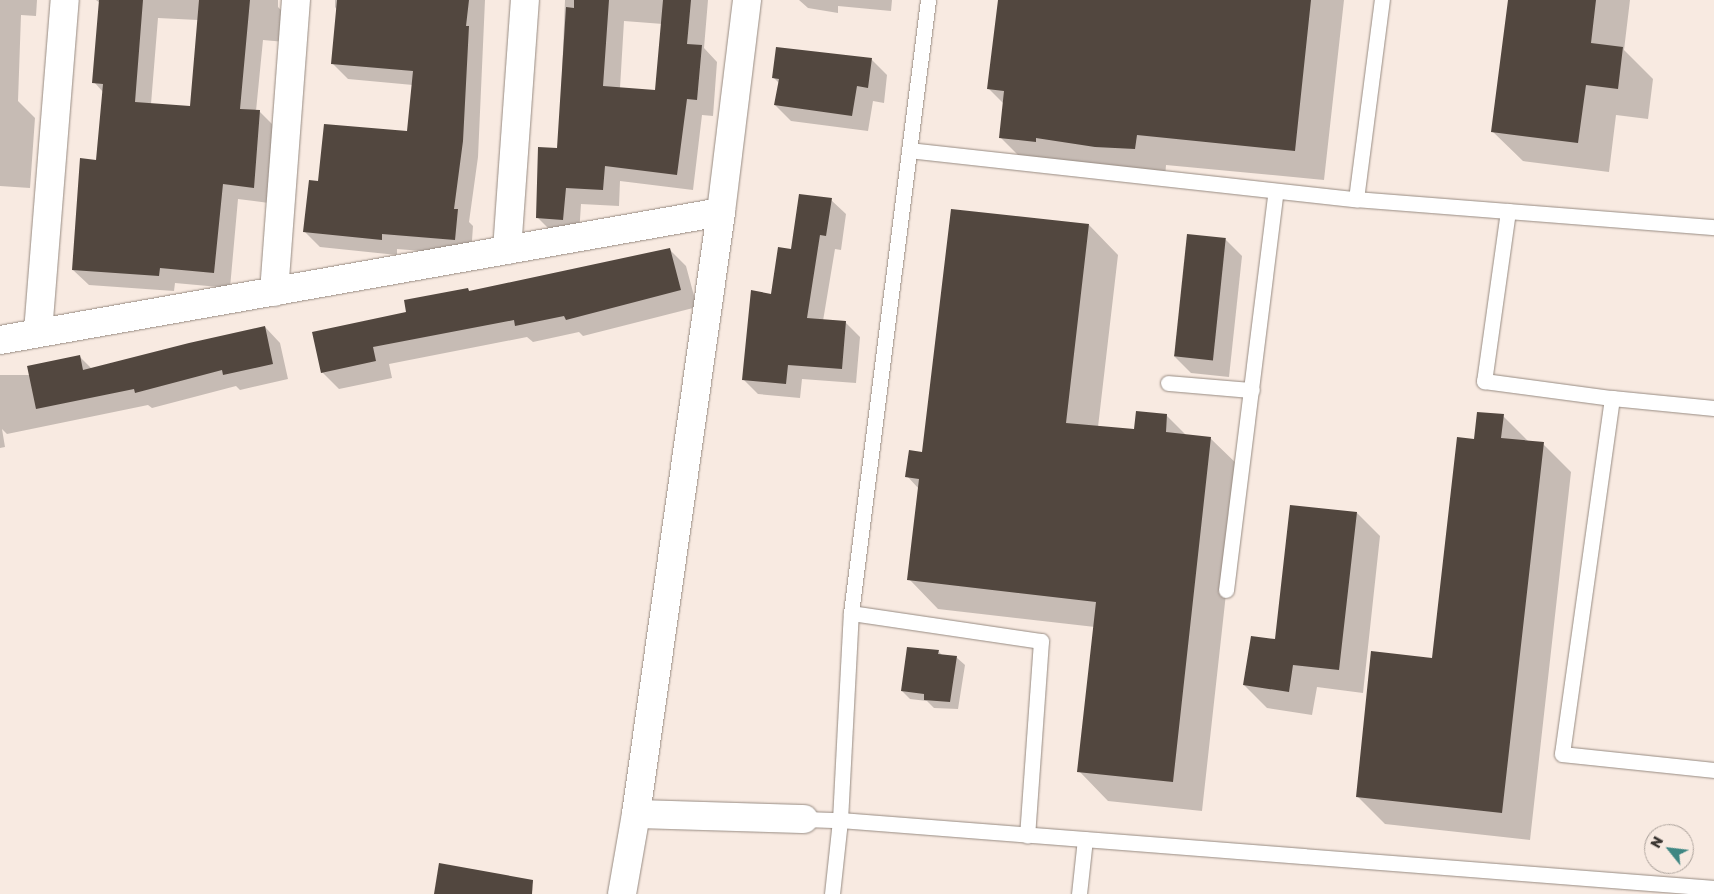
<!DOCTYPE html>
<style>
body{margin:0}
#map{position:relative;width:1714px;height:894px;overflow:hidden;background:#f8eae1;font-family:"Golos Text",sans-serif}
div>[style]{position:absolute}
.shadow>*{inset:0;background:#0003}
.building>*{inset:0;background:#52473f;transform-origin:0 0}
.roads{filter:drop-shadow(0 0 1px #978b82) drop-shadow(0 0 1px #978b82)}
.lane>*{height:15px;margin:-7.5px;padding:0 7.5px;transform-origin:7.5px;border-radius:7.5px;background:#fff}
.street>*{height:28px;margin:-14px;padding:0 14px;transform-origin:14px;border-radius:14px;background:#fff}
.secondary>*{height:28px;margin:-14px;padding:0 14px;transform-origin:14px;border-radius:14px;background:#fff}
span{translate:-50% -50%;white-space:nowrap;text-align:center;line-height:1.15;-webkit-text-stroke:5px #f8eae1;paint-order:stroke}
.north{position:absolute;left:1644px;top:824px;width:50px;height:50px;box-sizing:border-box;background:#f8eae1;border:1px solid #aca29b;border-radius:50%;rotate:299deg;font-size:14px;font-weight:700;line-height:20px;text-align:center;color:#3a3531}
.north::after{content:'';display:block;margin:auto;width:18px;height:22px;background:#3f8783;clip-path:polygon(50% 0,100% 100%,50% 72%,0 100%)}
</style>
<div id="map">
<div class="shadow">
<div style="clip-path:polygon(0 0,37px 0,36px 16px,21px 15px,18px 101px,35px 118px,30px 188px,0 186px)"></div>
<div style="clip-path:polygon(evenodd,96px 0,278px 0,278px 7px,288px 17px,285px 42px,263px 40px,256px 111px,259px 111px,275px 127px,269px 203px,238px 199px,230px 288px,175px 283px,174px 291px,89px 285px,73px 270px,98px 161px,103px 92px,94px 82px,100px 3px,96px 0,158px 18px,198px 20px,191px 107px,151px 104px,158px 18px)"></div>
<div style="clip-path:polygon(335px 0,485px 0,478px 157px,469px 222px,473px 226px,471px 255px,397px 249px,397px 255px,320px 247px,305px 232px,319px 183px,408px 133px,413px 85px,348px 79px,332px 63px,337px 10px,335px 7px)"></div>
<div style="clip-path:polygon(evenodd,565px 0,708px 0,704px 48px,717px 62px,713px 116px,702px 115px,693px 190px,620px 181px,619px 206px,581px 204px,579px 235px,553px 233px,537px 217px,559px 149px,565px 0,624px 21px,663px 24px,657px 91px,620px 88px,624px 21px)"></div>
<div style="clip-path:polygon(799px 0,892px 0,891px 11px,838px 6px,838px 13px,808px 8px)"></div>
<div style="clip-path:polygon(999px 0,1344px 0,1324px 180px,1166px 165px,1165px 178px,1030px 167px,1000px 137px,1004px 104px,988px 88px)"></div>
<div style="clip-path:polygon(1509px 0,1630px 0,1624px 50px,1653px 79px,1648px 119px,1616px 115px,1609px 172px,1523px 161px,1492px 131px)"></div>
<div style="clip-path:polygon(871px 59px,887px 75px,884px 103px,873px 101px,868px 131px,791px 121px,775px 105px,780px 84px,773px 77px)"></div>
<div style="clip-path:polygon(831px 200px,846px 214px,841px 250px,835px 249px,823px 321px,845px 322px,860px 337px,856px 383px,802px 379px,800px 398px,758px 394px,743px 379px,772px 296px,792px 250px)"></div>
<div style="clip-path:polygon(1089px 225px,1118px 255px,1098px 427px,1135px 430px,1167px 416px,1186px 435px,1210px 438px,1240px 467px,1202px 811px,1108px 801px,1079px 771px,1095px 627px,938px 609px,909px 579px,919px 489px,907px 476px)"></div>
<div style="clip-path:polygon(1225px 239px,1242px 256px,1229px 377px,1191px 373px,1174px 356px)"></div>
<div style="clip-path:polygon(669px 249px,686px 266px,697px 307px,583px 336px,579px 332px,533px 342px,527px 337px,389px 364px,392px 378px,339px 389px,322px 372px,407px 313px,467px 289px,471px 292px)"></div>
<div style="clip-path:polygon(265px 327px,280px 343px,288px 379px,240px 390px,236px 386px,152px 408px,148px 405px,7px 434px,2px 429px,5px 447px,0 448px,0 375px,30px 375px,79px 356px,92px 369px)"></div>
<div style="clip-path:polygon(1503px 416px,1529px 442px,1543px 444px,1571px 472px,1530px 840px,1385px 824px,1357px 796px,1433px 659px,1475px 440px)"></div>
<div style="clip-path:polygon(1357px 513px,1380px 536px,1363px 693px,1317px 687px,1312px 715px,1267px 708px,1244px 685px,1276px 640px)"></div>
<div style="clip-path:polygon(938px 651px,942px 655px,956px 657px,965px 665px,958px 709px,934px 708px,927px 701px,910px 699px,902px 691px)"></div>
</div>
<div class="building">
<div style="clip-path:polygon(99px 0,143px 0,135px 102px,190px 106px,199px 0,250px 0,240px 109px,260px 110px,254px 188px,223px 184px,214px 273px,160px 268px,159px 276px,72px 270px,80px 158px,96px 160px,103px 84px,92px 83px)"></div>
<div style="clip-path:polygon(337px 0,469px 0,466px 26px,469px 26px,463px 141px,454px 209px,458px 209px,455px 240px,382px 234px,382px 240px,303px 232px,309px 180px,318px 181px,324px 124px,407px 131px,413px 71px,331px 64px)"></div>
<div style="clip-path:polygon(574px 0,609px 0,603px 86px,655px 90px,663px 0,691px 0,687px 44px,702px 45px,697px 100px,687px 99px,677px 175px,605px 166px,603px 190px,566px 188px,563px 220px,536px 218px,538px 147px,557px 148px,566px 7px,574px 8px)"></div>
<div style="clip-path:polygon(998px 0,1311px 0,1295px 151px,1137px 135px,1135px 149px,1095px 147px,1036px 138px,1036px 142px,999px 138px,1004px 91px,987px 89px)"></div>
<div style="clip-path:polygon(1508px 0,1596px 0,1591px 43px,1623px 47px,1618px 89px,1586px 85px,1578px 143px,1491px 132px)"></div>
<div style="clip-path:polygon(776px 47px,872px 58px,868px 88px,857px 86px,852px 116px,774px 105px,779px 79px,772px 78px)"></div>
<div style="clip-path:polygon(799px 194px,832px 198px,826px 236px,820px 235px,807px 318px,846px 321px,842px 369px,788px 365px,786px 384px,742px 380px,751px 290px,771px 294px,778px 247px,791px 249px)"></div>
<div style="clip-path:polygon(951px 209px,1089px 224px,1066px 423px,1134px 429px,1136px 411px,1167px 414px,1166px 432px,1211px 437px,1173px 782px,1077px 772px,1096px 602px,907px 580px,919px 479px,905px 477px,909px 450px,922px 452px)"></div>
<div style="left:1187px;top:234px;width:39px;height:123px;rotate:6deg"></div>
<div style="clip-path:polygon(670px 248px,681px 290px,566px 320px,564px 316px,515px 326px,514px 320px,373px 347px,376px 361px,321px 373px,312px 332px,406px 312px,404px 300px,468px 288px,469px 291px)"></div>
<div style="clip-path:polygon(265px 326px,273px 364px,223px 375px,222px 370px,135px 393px,134px 389px,36px 409px,27px 366px,80px 355px,83px 370px,189px 343px)"></div>
<div style="clip-path:polygon(1477px 412px,1504px 414px,1501px 438px,1544px 442px,1502px 813px,1356px 797px,1371px 651px,1432px 658px,1457px 437px,1474px 439px)"></div>
<div style="clip-path:polygon(1290px 505px,1357px 512px,1339px 670px,1293px 665px,1289px 692px,1243px 685px,1251px 636px,1275px 639px)"></div>
<div style="clip-path:polygon(907px 647px,939px 650px,938px 654px,957px 656px,950px 702px,924px 700px,924px 694px,901px 691px)"></div>
<div style="clip-path:polygon(439px 863px,533px 880px,532px 894px,434px 894px)"></div>
</div>
<div class="roads">
<div class="lane">
<div style="left:909px;top:150px;width:450px;rotate:6.3deg"></div>
<div style="left:1356px;top:199px;width:359px;rotate:4.5deg"></div>
<div style="left:1356px;top:199px;width:201px;rotate:-82.6deg"></div>
<div style="left:1508px;top:211px;width:172px;rotate:98deg"></div>
<div style="left:1484px;top:381px;width:129px;rotate:7.6deg"></div>
<div style="left:1612px;top:398px;width:102px;rotate:5.6deg"></div>
<div style="left:1168px;top:383px;width:84px;rotate:4.8deg"></div>
<div style="left:1612px;top:398px;width:359px;rotate:98deg"></div>
<div style="left:1562px;top:754px;width:153px;rotate:6deg"></div>
<div style="left:1226px;top:590px;width:402px;rotate:-82.9deg"></div>
<div style="left:851px;top:613px;width:192px;rotate:8.4deg"></div>
<div style="left:1041px;top:641px;width:195px;rotate:94.1deg"></div>
<div style="left:804px;top:819px;width:36px;rotate:2deg"></div>
<div style="left:840px;top:820px;width:877px;rotate:4.45deg"></div>
<div style="left:832px;top:894px;width:74px;rotate:-83.8deg"></div>
<div style="left:840px;top:820px;width:207px;rotate:-87deg"></div>
<div style="left:851px;top:613px;width:618px;rotate:-82.84deg"></div>
<div style="left:1079px;top:894px;width:55px;rotate:-83.8deg"></div>
</div>
<div class="street">
<div style="left:507px;top:250px;width:251px;rotate:-85.9deg"></div>
<div style="left:274px;top:292px;width:293px;rotate:-85.7deg"></div>
<div style="left:38px;top:332px;width:333px;rotate:-85.4deg"></div>
<div style="left:0;top:340px;width:732px;rotate:-10.07deg"></div>
<div style="left:636px;top:814px;width:168px;rotate:1.7deg"></div>
</div>
<div class="secondary">
<div style="left:622px;top:894px;width:81px;rotate:-80.1deg"></div>
<div style="left:636px;top:814px;width:608px;rotate:-81.96deg"></div>
<div style="left:721px;top:212px;width:214px;rotate:-83deg"></div>
</div>
</div>
<div class="north">N</div>
</div>
